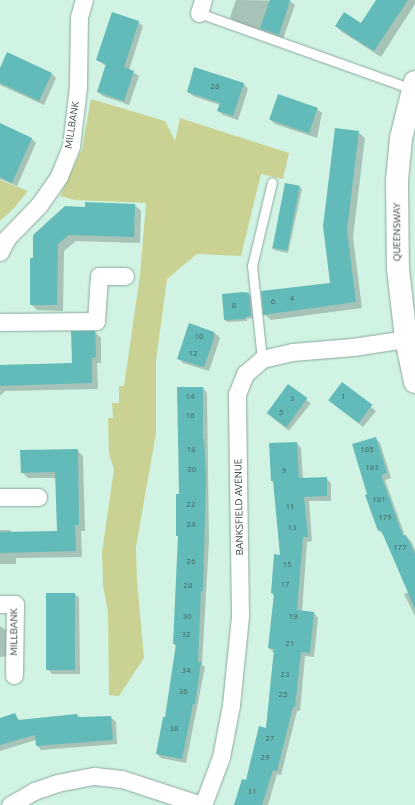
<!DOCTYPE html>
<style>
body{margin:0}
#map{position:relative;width:415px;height:805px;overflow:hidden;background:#d1f3e4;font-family:Ubuntu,sans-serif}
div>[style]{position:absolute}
.green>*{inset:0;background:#cad293}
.shadow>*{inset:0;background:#0003;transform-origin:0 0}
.building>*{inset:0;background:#63bbb9;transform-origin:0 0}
.roads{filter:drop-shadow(0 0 1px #89a99b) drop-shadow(0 0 1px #89a99b)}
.lane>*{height:9px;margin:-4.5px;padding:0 4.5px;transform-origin:4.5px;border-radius:4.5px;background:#fff}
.street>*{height:17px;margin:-8.5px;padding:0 8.5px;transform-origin:8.5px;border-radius:8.5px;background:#fff}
.secondary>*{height:22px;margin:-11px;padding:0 11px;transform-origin:11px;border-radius:11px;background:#fff}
span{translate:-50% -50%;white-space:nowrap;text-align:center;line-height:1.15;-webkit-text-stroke:3.5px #fff;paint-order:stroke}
.number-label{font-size:8px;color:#3e5e59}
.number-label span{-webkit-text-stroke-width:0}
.street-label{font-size:10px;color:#323f39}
</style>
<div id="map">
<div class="green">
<div style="clip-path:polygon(91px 99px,165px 121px,175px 141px,180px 118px,289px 153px,283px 179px,261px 174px,241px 256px,197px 254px,167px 279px,156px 361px,156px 433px,136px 547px,137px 580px,144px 658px,119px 696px,109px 695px,108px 612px,103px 585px,102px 552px,114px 469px,109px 454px,108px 418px,113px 418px,112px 403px,119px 403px,119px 386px,124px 386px,140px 275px,146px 203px,75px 200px,60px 196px,82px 149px)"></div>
<div style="clip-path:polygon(0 180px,28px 191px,14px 208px,0 221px)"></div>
</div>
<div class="shadow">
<div style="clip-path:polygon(236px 0,290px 1px,295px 5px,283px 39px,235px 22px,230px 17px)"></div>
<div style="clip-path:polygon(380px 0,415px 0,415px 4px,381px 57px,342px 32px,336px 26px,361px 24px)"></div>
<div style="clip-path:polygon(138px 22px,143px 26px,129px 70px,139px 76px,129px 105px,103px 96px,98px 92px,106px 66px,97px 60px)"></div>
<div style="clip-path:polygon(0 70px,51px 73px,56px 78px,44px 105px,0 85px)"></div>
<div style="clip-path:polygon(244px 84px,248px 89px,238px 120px,223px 115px,218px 110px,220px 105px,193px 96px,188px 92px)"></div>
<div style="clip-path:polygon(317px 109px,322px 113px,317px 138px,275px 124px,270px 119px)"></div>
<div style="clip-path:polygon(358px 132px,365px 138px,353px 237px,362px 308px,271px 320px,264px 314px,331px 284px)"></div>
<div style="clip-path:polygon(0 133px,32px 139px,36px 143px,17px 186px,0 179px)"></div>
<div style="clip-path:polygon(300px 187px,302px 189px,288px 253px,274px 250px,272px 248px)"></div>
<div style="clip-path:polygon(135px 205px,141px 211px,140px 243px,76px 241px,64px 251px,63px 311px,37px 310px,31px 304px,34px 259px,86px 208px)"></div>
<div style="clip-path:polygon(248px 294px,251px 296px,253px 318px,247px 319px,247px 321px,227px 322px,225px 320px,223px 295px)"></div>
<div style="clip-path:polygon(189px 325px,215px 333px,220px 338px,209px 371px,183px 363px,178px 358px)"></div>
<div style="clip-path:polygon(95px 332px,101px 338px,101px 363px,97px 363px,98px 389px,5px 391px,0 396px,0 365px,73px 364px)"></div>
<div style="clip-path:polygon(342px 383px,376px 411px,363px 427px,334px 404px)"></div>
<div style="left:289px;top:386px;width:28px;height:35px;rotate:39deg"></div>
<div style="clip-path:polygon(203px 388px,207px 393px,209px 541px,202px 665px,205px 667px,186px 763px,161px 758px,157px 754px,166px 719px,177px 647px,174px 644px,180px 495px)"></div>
<div style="clip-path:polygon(375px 438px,380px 443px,391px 478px,385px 480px,405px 536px,411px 541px,415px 550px,415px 616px,404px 594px,409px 592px,384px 535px,379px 531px,368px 495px)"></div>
<div style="clip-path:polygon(297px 443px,301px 448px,303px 479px,326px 478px,331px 483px,331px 501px,309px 501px,312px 541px,307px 542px,302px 612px,314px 613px,318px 618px,314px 657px,305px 656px,300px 711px,297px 711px,281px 775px,277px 774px,268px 805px,235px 805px,246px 781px,266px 729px,274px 653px,269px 648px,274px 596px,272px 593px,281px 556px,275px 484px,272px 481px)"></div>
<div style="clip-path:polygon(77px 450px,83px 456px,85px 531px,81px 531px,82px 557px,16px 558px,16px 564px,0 564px,0 530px,10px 530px,13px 533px,58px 532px,57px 478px,28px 478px,22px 472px)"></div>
<div style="clip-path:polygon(75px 594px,79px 598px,80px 674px,52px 674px,48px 669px)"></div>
<div style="clip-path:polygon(0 626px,7px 631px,7px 656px,0 657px)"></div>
<div style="clip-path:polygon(15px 714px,20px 721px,77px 715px,80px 718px,111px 717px,116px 722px,117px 744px,41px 750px,37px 745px,36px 740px,0 751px,0 719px)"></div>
</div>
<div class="building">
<div style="clip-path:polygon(270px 0,290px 0,279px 35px,260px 28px)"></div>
<div style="clip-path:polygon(376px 0,408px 0,374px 51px,335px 26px,344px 12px,361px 23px)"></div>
<div style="clip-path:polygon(112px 12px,139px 21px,124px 67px,134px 71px,124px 101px,97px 92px,106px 64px,96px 60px)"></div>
<div style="clip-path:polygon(7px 52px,52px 73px,39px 101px,0 83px,0 68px)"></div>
<div style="clip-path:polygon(194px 67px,244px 83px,233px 116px,217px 111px,220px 103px,187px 92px)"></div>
<div style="left:278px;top:94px;width:42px;height:27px;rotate:19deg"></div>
<div style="clip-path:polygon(0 123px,32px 138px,12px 183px,0 177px)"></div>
<div style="clip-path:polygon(335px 128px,359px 131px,347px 230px,356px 302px,263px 315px,261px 291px,330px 283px,323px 226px)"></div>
<div style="left:285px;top:183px;width:15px;height:66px;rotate:11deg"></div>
<div style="clip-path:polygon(85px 202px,135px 204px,134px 237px,69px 235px,58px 244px,57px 305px,30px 305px,30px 258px,33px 258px,33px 235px,65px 206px,85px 207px)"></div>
<div style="clip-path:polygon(243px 292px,249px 293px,251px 316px,245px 317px,245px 319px,224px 320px,222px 294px)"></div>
<div style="clip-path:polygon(189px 323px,214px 332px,214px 338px,204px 367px,177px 359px)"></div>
<div style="clip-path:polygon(71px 331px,95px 331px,96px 357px,92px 358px,92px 383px,0 386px,0 365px,72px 363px)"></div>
<div style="left:342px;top:382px;width:38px;height:23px;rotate:37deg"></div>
<div style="left:288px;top:384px;width:24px;height:36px;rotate:36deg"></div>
<div style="clip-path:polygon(177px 387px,203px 387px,203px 439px,204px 439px,206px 479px,203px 591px,201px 591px,198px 662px,201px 662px,195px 704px,193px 704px,182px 759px,156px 754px,163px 717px,165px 717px,176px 644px,173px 644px,178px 536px,176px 536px,176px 494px,179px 494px)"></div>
<div style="clip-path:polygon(376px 437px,387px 473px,381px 475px,403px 536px,406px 535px,415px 554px,415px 609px,381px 530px,378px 531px,365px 495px,367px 494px,352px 444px)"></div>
<div style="clip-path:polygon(297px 442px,299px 478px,327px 477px,327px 496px,304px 497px,308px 537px,303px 537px,297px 610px,314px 612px,310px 653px,301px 652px,295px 707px,293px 707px,277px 771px,273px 770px,262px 805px,234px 805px,242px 779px,246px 780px,259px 726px,266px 728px,274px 649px,268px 648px,274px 594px,271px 593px,274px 554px,280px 555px,273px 481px,271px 481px,269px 443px)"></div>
<div style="clip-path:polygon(78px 449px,79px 525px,75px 525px,76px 551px,0 553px,0 532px,57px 531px,55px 472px,21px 473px,20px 450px)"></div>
<div style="left:46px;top:593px;width:29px;height:77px"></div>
<div style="clip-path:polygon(15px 713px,18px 720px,77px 714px,78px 717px,111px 716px,113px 740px,36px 746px,35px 735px,0 745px,0 718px)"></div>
</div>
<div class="roads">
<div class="lane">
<div style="left:199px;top:13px;width:227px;rotate:19.6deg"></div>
<div style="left:262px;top:359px;width:94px;rotate:-96.1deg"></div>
<div style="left:252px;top:266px;width:86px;rotate:-76.6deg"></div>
</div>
<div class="street">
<div style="left:199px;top:13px;width:14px;rotate:-73deg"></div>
<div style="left:0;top:252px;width:16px;rotate:-63deg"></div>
<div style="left:7px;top:238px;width:46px;rotate:-45.9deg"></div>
<div style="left:39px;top:205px;width:35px;rotate:-55deg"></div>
<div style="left:59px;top:176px;width:32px;rotate:-68deg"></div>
<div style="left:71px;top:146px;width:60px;rotate:-83.3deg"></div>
<div style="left:78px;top:86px;width:69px;rotate:-89.2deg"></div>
<div style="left:79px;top:17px;width:18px;rotate:-74deg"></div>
<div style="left:0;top:322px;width:96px;rotate:-0.6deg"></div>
<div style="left:96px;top:321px;width:45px;rotate:-86.2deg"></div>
<div style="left:99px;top:276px;width:26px"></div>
<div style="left:0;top:497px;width:38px"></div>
<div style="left:0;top:604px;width:15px"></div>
<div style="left:15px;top:604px;width:71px;rotate:90.8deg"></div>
<div style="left:10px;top:805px;width:28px;rotate:-30deg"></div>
<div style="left:34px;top:791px;width:24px;rotate:-19deg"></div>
<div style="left:57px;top:783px;width:38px;rotate:-11deg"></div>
<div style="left:94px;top:776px;width:28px;rotate:6deg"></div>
<div style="left:122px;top:779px;width:83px;rotate:18.2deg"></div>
<div style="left:203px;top:805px;width:51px;rotate:-69.4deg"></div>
<div style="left:221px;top:757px;width:53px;rotate:-79.1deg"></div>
<div style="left:231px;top:705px;width:89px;rotate:-84.2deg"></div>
<div style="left:240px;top:616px;width:222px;rotate:-90.8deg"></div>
<div style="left:237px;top:394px;width:22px;rotate:-68deg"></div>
<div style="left:245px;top:374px;width:23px;rotate:-41deg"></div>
<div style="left:262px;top:359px;width:31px;rotate:-13deg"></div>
<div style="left:292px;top:352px;width:61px;rotate:-4.7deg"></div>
<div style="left:353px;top:347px;width:54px;rotate:-8.6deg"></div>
</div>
<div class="secondary">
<div style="left:415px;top:82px;width:58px;rotate:104deg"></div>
<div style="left:401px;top:138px;width:42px;rotate:95.4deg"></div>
<div style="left:397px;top:180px;width:89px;rotate:89.4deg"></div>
<div style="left:398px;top:269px;width:70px;rotate:83.5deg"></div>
<div style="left:406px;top:339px;width:44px;rotate:78.2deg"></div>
</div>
</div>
<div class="number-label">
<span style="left:215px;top:87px">28</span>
<span style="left:292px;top:299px">4</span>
<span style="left:273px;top:302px">6</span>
<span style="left:234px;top:306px">8</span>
<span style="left:199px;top:337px">10</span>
<span style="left:193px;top:354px">12</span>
<span style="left:190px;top:397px">14</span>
<span style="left:343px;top:397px">1</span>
<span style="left:292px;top:399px">3</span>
<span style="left:281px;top:413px">5</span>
<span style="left:190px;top:416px">16</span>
<span style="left:191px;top:450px">18</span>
<span style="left:367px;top:450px">185</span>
<span style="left:372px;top:468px">183</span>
<span style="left:192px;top:470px">20</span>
<span style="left:284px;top:471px">9</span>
<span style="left:379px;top:500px">181</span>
<span style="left:191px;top:505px">22</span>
<span style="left:290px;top:507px">11</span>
<span style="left:385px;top:518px">179</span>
<span style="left:191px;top:525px">24</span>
<span style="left:292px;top:528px">13</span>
<span style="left:400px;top:548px">177</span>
<span style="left:191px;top:562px">26</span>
<span style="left:287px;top:565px">15</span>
<span style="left:285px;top:585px">17</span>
<span style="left:188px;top:586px">28</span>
<span style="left:187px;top:617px">30</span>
<span style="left:293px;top:617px">19</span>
<span style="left:186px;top:635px">32</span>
<span style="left:290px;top:644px">21</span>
<span style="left:186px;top:671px">34</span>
<span style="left:285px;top:675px">23</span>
<span style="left:183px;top:692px">36</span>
<span style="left:283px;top:695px">25</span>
<span style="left:174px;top:729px">38</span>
<span style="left:270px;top:739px">27</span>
<span style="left:265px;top:758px">29</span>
<span style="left:252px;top:792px">31</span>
</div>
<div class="street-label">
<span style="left:72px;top:125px;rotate:-81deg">MILLBANK</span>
<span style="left:397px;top:232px;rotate:-90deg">QUEENSWAY</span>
<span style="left:239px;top:507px;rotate:-91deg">BANKSFIELD AVENUE</span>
<span style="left:14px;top:632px;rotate:-90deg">MILLBANK</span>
</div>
</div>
